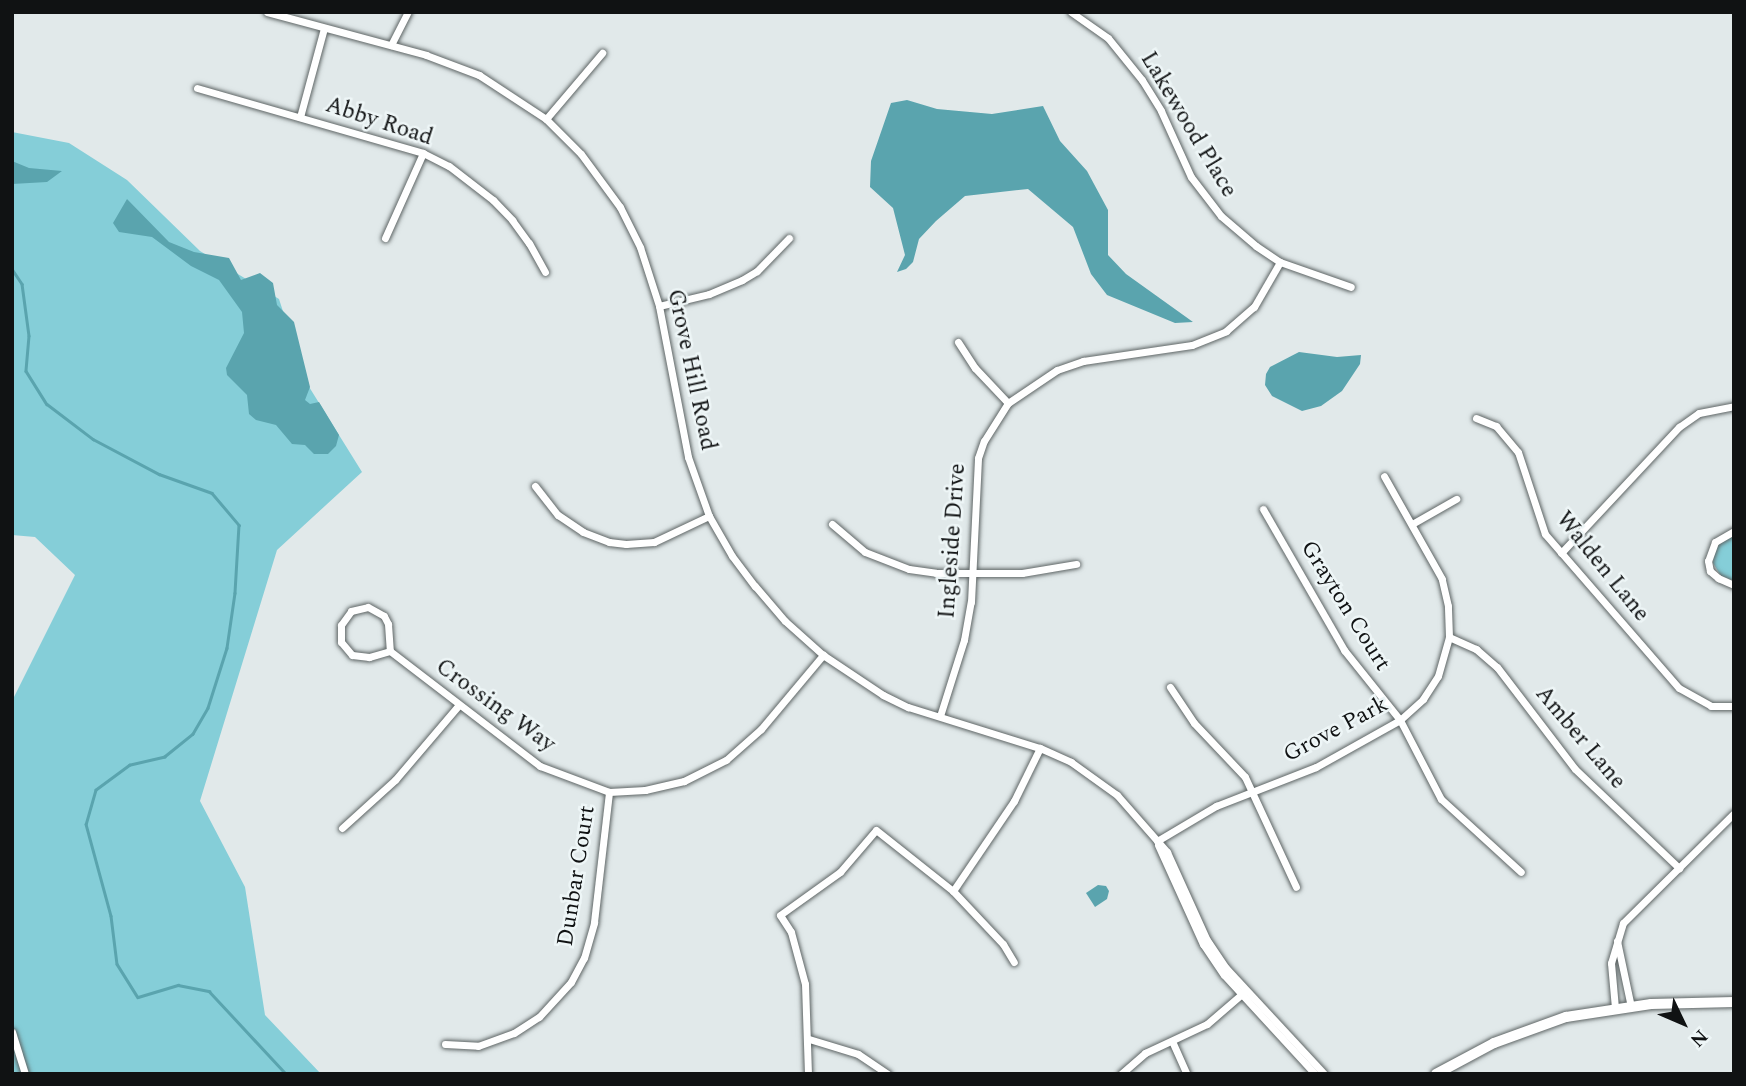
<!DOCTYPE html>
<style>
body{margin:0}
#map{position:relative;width:1746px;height:1086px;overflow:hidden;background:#e1e9ea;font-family:Spectral,serif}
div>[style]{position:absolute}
.green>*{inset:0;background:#85ced8}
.water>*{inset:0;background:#5aa4ae}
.stream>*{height:2.5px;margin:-1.25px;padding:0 1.25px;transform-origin:1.25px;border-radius:1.25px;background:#5aa4ae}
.roads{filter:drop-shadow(0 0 2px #5e6565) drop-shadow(0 0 2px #5e6565)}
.street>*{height:7px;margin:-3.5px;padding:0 3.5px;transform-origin:3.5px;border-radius:3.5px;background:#fff}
.secondary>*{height:10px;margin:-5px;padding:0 5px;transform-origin:5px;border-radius:5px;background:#fff}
span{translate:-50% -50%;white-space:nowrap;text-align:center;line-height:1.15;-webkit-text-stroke:5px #eef6f7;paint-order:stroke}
.street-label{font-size:23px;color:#101213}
.frame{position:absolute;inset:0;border:14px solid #101213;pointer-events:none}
.north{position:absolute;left:1648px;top:988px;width:70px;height:70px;-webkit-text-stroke:5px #eef6f7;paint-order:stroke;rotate:134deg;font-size:19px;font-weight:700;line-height:28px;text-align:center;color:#101213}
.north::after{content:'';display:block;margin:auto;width:24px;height:32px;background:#101213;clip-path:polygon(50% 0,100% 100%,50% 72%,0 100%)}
</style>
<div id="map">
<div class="green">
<div style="clip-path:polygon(12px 132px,69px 143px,127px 180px,200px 251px,279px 299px,306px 382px,362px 472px,277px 550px,200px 801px,245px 887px,265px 1015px,321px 1074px,12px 1074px,12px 701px,75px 575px,35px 537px,12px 535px)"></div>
<div style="clip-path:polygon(1728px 537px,1734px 537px,1732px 580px,1721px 576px,1713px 563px,1715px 548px)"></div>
</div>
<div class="water">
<div style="clip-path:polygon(907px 100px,937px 109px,992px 114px,1043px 106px,1060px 141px,1087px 171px,1108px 210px,1108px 255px,1126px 274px,1193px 322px,1175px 323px,1107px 295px,1091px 274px,1073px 227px,1028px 189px,965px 196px,936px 221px,919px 239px,913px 262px,906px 269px,897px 272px,905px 255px,893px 208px,870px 187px,871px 161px,891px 103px)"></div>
<div style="clip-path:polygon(12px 161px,29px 168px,62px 171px,47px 182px,12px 184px)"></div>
<div style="clip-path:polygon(127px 199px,169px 242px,194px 252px,229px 258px,241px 280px,260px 273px,273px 283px,277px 305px,294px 322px,310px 387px,305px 400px,310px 404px,319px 402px,339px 435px,336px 446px,328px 454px,314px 454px,305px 445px,292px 444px,276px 425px,256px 420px,249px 414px,247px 395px,227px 375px,226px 368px,244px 333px,242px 312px,219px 280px,191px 266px,152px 237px,119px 232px,113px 223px)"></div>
<div style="clip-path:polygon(1299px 352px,1337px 357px,1361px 355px,1360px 364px,1342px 391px,1321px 406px,1302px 411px,1272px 396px,1265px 385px,1266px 374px,1270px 367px)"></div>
<div style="clip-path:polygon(1098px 885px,1106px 886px,1109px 891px,1107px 899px,1095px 907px,1086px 893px)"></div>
</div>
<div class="stream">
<div style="left:12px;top:269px;width:18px;rotate:56deg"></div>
<div style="left:22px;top:284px;width:52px;rotate:82.3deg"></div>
<div style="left:29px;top:336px;width:35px;rotate:95deg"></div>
<div style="left:26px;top:371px;width:39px;rotate:58deg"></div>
<div style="left:47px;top:404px;width:58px;rotate:37.3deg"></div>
<div style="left:93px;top:439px;width:75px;rotate:27.9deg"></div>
<div style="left:159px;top:474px;width:56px;rotate:19.7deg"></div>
<div style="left:212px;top:493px;width:42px;rotate:49.8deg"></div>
<div style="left:239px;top:525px;width:68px;rotate:93.4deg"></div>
<div style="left:235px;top:593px;width:56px;rotate:98.3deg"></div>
<div style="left:227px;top:648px;width:63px;rotate:107.6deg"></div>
<div style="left:208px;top:708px;width:30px;rotate:120deg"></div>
<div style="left:193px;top:734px;width:36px;rotate:141deg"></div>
<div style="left:165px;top:757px;width:36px;rotate:167deg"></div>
<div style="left:130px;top:765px;width:42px;rotate:143.7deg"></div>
<div style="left:96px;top:790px;width:35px;rotate:106deg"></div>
<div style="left:86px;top:824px;width:95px;rotate:74.8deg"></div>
<div style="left:111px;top:916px;width:48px;rotate:82.9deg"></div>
<div style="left:117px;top:964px;width:39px;rotate:58deg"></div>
<div style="left:138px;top:997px;width:42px;rotate:-16.7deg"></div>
<div style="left:178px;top:985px;width:32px;rotate:11deg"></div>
<div style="left:209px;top:991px;width:113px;rotate:47.1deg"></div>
</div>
<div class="roads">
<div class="street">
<div style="left:267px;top:12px;width:165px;rotate:15.1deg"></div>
<div style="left:426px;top:55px;width:57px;rotate:20.7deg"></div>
<div style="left:479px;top:75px;width:80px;rotate:33.3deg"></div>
<div style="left:546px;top:119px;width:49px;rotate:45deg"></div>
<div style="left:581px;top:154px;width:66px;rotate:53.7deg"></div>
<div style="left:620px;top:207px;width:45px;rotate:63.4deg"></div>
<div style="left:640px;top:247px;width:62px;rotate:72.1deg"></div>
<div style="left:659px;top:306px;width:154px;rotate:79.1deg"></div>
<div style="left:688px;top:457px;width:63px;rotate:70.4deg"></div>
<div style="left:709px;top:516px;width:46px;rotate:60.1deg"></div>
<div style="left:732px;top:556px;width:38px;rotate:53deg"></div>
<div style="left:755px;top:586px;width:46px;rotate:49.4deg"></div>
<div style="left:785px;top:621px;width:51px;rotate:41.8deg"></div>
<div style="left:823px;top:655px;width:72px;rotate:33.7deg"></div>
<div style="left:883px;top:695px;width:28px;rotate:26deg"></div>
<div style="left:908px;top:707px;width:138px;rotate:17.3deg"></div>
<div style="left:1040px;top:748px;width:34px;rotate:24deg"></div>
<div style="left:1071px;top:762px;width:57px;rotate:35.7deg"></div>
<div style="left:1117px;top:795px;width:76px;rotate:48.7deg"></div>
<div style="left:1167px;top:852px;width:97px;rotate:65.6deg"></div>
<div style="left:1207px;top:940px;width:34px;rotate:56deg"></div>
<div style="left:1226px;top:968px;width:144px;rotate:47.2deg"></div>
<div style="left:1071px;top:12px;width:45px;rotate:35.1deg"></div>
<div style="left:1108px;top:38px;width:54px;rotate:51deg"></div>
<div style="left:1142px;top:80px;width:36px;rotate:58deg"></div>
<div style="left:1161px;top:111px;width:72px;rotate:65.6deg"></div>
<div style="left:1191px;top:177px;width:49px;rotate:52.4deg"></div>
<div style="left:1221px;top:216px;width:46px;rotate:40.6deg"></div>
<div style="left:1256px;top:246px;width:29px;rotate:34deg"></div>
<div style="left:1280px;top:262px;width:75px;rotate:19.4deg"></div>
<div style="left:391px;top:45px;width:37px;rotate:-63deg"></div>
<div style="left:197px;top:88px;width:235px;rotate:16deg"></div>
<div style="left:423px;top:153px;width:29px;rotate:27deg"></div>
<div style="left:449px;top:166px;width:56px;rotate:37.7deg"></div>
<div style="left:493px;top:200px;width:28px;rotate:46deg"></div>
<div style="left:512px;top:220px;width:29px;rotate:54deg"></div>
<div style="left:529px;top:243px;width:33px;rotate:61deg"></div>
<div style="left:300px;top:117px;width:92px;rotate:-74.9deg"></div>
<div style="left:546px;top:119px;width:87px;rotate:-49.7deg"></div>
<div style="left:385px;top:238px;width:93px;rotate:-65.9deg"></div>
<div style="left:659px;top:306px;width:51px;rotate:-13.5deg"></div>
<div style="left:709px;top:294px;width:36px;rotate:-23deg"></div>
<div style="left:742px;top:280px;width:17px;rotate:-31deg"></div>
<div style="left:757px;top:271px;width:46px;rotate:-45.9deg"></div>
<div style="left:958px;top:342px;width:31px;rotate:57deg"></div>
<div style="left:975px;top:368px;width:48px;rotate:46.7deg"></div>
<div style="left:1476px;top:418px;width:22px;rotate:22deg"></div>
<div style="left:1496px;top:426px;width:34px;rotate:50deg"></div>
<div style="left:1518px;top:452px;width:86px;rotate:71.8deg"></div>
<div style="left:1545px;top:534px;width:204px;rotate:49deg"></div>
<div style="left:1679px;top:688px;width:37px;rotate:29deg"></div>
<div style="left:1711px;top:706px;width:23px"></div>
<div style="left:535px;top:486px;width:37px;rotate:52deg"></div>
<div style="left:558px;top:515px;width:30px;rotate:34deg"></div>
<div style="left:583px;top:532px;width:28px;rotate:21deg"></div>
<div style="left:609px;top:542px;width:17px;rotate:7deg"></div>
<div style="left:626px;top:544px;width:28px;rotate:-4deg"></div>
<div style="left:654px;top:542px;width:61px;rotate:-25.3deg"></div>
<div style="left:1263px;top:509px;width:163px;rotate:60.1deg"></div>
<div style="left:1344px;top:650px;width:90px;rotate:51.3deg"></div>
<div style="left:1400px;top:720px;width:89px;rotate:62.6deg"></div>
<div style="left:1441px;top:799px;width:108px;rotate:42.4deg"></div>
<div style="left:832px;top:524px;width:43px;rotate:40.3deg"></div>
<div style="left:865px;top:552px;width:47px;rotate:21.1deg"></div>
<div style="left:909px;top:569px;width:27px;rotate:8deg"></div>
<div style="left:936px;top:573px;width:86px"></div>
<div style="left:1022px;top:573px;width:55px;rotate:-9.5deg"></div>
<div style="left:1412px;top:524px;width:51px;rotate:-29.6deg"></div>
<div style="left:1734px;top:531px;width:22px;rotate:150deg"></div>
<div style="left:1715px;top:542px;width:20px;rotate:110deg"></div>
<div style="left:1708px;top:561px;width:10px;rotate:79deg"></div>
<div style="left:1710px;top:571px;width:11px;rotate:41deg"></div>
<div style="left:1718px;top:578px;width:17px;rotate:24deg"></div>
<div style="left:1561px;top:553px;width:173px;rotate:-46.9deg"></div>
<div style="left:1679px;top:427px;width:24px;rotate:-35deg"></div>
<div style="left:1699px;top:413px;width:36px;rotate:-11deg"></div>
<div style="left:368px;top:607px;width:18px;rotate:29deg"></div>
<div style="left:384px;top:616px;width:9px;rotate:63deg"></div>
<div style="left:388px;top:624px;width:27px;rotate:86deg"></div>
<div style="left:390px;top:651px;width:22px;rotate:164deg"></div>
<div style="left:369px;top:657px;width:17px;rotate:-173deg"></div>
<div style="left:352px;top:655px;width:17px;rotate:-130deg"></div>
<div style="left:341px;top:642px;width:17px;rotate:-90deg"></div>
<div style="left:341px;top:625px;width:17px;rotate:-54deg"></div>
<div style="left:351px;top:611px;width:17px;rotate:-13deg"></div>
<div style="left:1449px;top:637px;width:30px;rotate:24deg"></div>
<div style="left:1476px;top:649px;width:28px;rotate:41deg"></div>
<div style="left:1497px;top:667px;width:128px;rotate:52.6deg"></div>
<div style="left:1575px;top:769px;width:144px;rotate:43.6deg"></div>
<div style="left:390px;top:651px;width:189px;rotate:37.5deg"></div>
<div style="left:540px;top:766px;width:74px;rotate:20.6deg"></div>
<div style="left:609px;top:792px;width:36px;rotate:-3deg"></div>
<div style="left:645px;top:790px;width:40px;rotate:-13deg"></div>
<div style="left:684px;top:781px;width:47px;rotate:-26.6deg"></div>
<div style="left:726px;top:760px;width:47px;rotate:-41.5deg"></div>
<div style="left:761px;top:729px;width:97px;rotate:-50deg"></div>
<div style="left:1170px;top:687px;width:43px;rotate:56.3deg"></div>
<div style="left:1194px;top:723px;width:74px;rotate:46.6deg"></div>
<div style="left:1245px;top:777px;width:121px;rotate:65.1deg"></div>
<div style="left:940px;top:716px;width:80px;rotate:-72.5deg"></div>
<div style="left:964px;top:640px;width:39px;rotate:-80deg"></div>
<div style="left:971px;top:602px;width:144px;rotate:-87.2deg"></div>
<div style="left:978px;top:458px;width:18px;rotate:-71deg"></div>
<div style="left:984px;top:441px;width:45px;rotate:-57.7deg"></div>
<div style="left:1008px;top:403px;width:59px;rotate:-34deg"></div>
<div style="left:1057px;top:370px;width:28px;rotate:-19deg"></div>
<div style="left:1083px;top:361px;width:110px;rotate:-8.4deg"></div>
<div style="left:1192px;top:345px;width:37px;rotate:-22deg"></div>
<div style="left:1226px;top:331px;width:37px;rotate:-41deg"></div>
<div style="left:1254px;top:307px;width:52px;rotate:-60deg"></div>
<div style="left:342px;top:828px;width:72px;rotate:-42.2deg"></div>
<div style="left:395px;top:780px;width:97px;rotate:-49.6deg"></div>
<div style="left:1157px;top:841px;width:69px;rotate:-30.7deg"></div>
<div style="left:1216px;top:806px;width:107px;rotate:-21.3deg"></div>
<div style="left:1316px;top:767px;width:96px;rotate:-29.2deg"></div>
<div style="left:1400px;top:720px;width:31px;rotate:-42deg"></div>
<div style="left:1423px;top:699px;width:27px;rotate:-57deg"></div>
<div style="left:1438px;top:676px;width:41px;rotate:-74.2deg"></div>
<div style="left:1449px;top:637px;width:31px;rotate:-92deg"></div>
<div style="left:1448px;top:606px;width:28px;rotate:-103deg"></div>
<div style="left:1442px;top:579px;width:118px;rotate:-119.4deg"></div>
<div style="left:1158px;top:845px;width:109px;rotate:65.6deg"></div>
<div style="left:1203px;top:944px;width:37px;rotate:56deg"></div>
<div style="left:1224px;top:975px;width:134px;rotate:47.4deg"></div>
<div style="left:953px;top:891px;width:109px;rotate:-55.9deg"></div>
<div style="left:1014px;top:801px;width:59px;rotate:-63.9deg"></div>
<div style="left:1617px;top:941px;width:67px;rotate:78deg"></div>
<div style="left:1615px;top:1008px;width:45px;rotate:-95.1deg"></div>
<div style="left:1611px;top:963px;width:42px;rotate:-73.3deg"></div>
<div style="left:1623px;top:923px;width:156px;rotate:-44.7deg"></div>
<div style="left:12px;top:1032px;width:44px;rotate:72.8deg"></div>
<div style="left:809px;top:1039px;width:51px;rotate:17deg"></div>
<div style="left:858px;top:1054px;width:36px;rotate:34deg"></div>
<div style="left:1172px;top:1041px;width:36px;rotate:66deg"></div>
<div style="left:445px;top:1044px;width:33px;rotate:3deg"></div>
<div style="left:478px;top:1046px;width:38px;rotate:-20deg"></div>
<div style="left:514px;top:1033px;width:30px;rotate:-33deg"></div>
<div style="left:539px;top:1017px;width:47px;rotate:-47.6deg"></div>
<div style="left:571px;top:982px;width:27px;rotate:-62deg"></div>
<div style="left:584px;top:958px;width:37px;rotate:-74deg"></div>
<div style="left:594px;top:922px;width:131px;rotate:-83.4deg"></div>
<div style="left:808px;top:1074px;width:90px;rotate:-91.9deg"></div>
<div style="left:805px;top:984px;width:54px;rotate:-105.1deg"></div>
<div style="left:791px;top:932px;width:20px;rotate:-123deg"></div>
<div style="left:780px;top:915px;width:74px;rotate:-35.6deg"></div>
<div style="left:840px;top:872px;width:55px;rotate:-49.4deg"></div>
<div style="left:876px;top:830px;width:98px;rotate:38.4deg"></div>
<div style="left:953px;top:891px;width:73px;rotate:46.7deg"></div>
<div style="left:1003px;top:944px;width:21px;rotate:59deg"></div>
<div style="left:1121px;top:1074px;width:32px;rotate:-41deg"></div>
<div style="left:1145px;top:1053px;width:68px;rotate:-25.1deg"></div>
<div style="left:1207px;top:1024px;width:48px;rotate:-40.7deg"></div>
</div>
<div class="secondary">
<div style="left:1436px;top:1074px;width:66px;rotate:-28.1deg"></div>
<div style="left:1494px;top:1043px;width:77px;rotate:-19.9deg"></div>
<div style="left:1566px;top:1017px;width:86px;rotate:-8.7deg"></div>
<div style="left:1651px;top:1004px;width:83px;rotate:-1.4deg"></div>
</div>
</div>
<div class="street-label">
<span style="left:379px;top:122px;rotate:18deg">Abby Road</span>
<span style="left:1188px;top:125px;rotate:59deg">Lakewood Place</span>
<span style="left:691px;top:370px;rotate:78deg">Grove Hill Road</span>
<span style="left:953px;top:541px;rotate:-86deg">Ingleside Drive</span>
<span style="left:1602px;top:567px;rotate:51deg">Walden Lane</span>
<span style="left:1345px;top:606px;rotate:58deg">Grayton Court</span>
<span style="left:495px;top:706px;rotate:36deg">Crossing Way</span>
<span style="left:1336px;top:730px;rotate:-28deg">Grove Park</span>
<span style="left:1580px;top:738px;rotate:50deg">Amber Lane</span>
<span style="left:577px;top:876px;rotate:-81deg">Dunbar Court</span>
</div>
<div class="frame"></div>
<div class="north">N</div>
</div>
